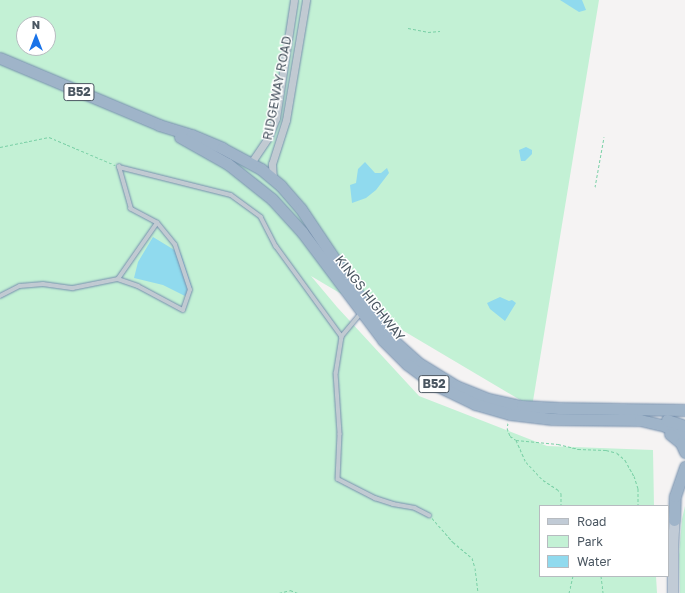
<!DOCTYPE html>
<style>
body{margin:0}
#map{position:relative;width:685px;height:593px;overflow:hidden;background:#f5f3f3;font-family:"Golos Text",sans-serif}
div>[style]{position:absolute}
.green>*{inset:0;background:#c3f1d5}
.water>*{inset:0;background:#90daee}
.path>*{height:1px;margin-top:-0.5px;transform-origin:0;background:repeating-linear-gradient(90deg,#7ad0a6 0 3px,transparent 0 5px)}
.roads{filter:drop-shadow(0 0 1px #7690ad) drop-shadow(0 0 1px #7690ad)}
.service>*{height:3.5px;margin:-1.75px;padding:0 1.75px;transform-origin:1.75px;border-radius:1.75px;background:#c1cad2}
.minor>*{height:7px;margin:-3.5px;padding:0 3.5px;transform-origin:3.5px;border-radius:3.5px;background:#c1cad2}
.secondary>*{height:10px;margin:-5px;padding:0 5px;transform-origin:5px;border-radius:5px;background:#c1cbd6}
.trunk>*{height:11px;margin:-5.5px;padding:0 5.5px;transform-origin:5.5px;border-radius:5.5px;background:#9fb4c9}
span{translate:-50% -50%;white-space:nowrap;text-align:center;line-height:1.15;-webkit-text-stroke:3px #fff;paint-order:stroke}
.shield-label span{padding:1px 3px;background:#fff;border:1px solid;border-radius:3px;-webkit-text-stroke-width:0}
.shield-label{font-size:12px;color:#4a5661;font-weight:700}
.street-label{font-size:13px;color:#4a5661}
.legend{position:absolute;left:539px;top:505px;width:130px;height:72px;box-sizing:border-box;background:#fff;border:1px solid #b7bbc0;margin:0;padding:5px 7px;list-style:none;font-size:12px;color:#4a5661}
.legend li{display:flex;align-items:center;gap:8px;height:20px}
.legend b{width:20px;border:1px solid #b7bbc0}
.north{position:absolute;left:16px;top:16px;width:40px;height:40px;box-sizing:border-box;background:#fff;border:1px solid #b7bbc0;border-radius:50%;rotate:0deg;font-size:11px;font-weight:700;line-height:16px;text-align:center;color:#4a5661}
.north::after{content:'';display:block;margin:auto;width:14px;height:18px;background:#1a73e8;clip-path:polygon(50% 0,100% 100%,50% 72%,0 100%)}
</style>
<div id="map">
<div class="green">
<div style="clip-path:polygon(evenodd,0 0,599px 0,532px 407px,311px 276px,337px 307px,419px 396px,547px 446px,653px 450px,654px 506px,540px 506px,540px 576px,656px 576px,657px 593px,0 593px,0 0,24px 24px,48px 24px,48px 48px,24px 48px,24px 24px)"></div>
<div style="clip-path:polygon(685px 506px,685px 593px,680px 593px,679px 555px,682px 519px)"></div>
</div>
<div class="water">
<div style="clip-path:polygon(560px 0,582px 0,586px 10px,579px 12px)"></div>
<div style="clip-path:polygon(526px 147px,532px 150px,532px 154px,525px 161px,521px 161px,519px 150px)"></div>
<div style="clip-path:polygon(365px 162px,375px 173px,381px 173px,387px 168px,389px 173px,376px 190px,366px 198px,352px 203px,350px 185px,356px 183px,358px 169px)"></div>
<div style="clip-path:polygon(153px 237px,181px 254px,192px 288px,185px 296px,163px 285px,134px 278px,138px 262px)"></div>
<div style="clip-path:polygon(500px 297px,509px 301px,512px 300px,516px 303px,505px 321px,490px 309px,487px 303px)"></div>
</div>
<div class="path">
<div style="left:408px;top:28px;width:20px;rotate:11deg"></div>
<div style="left:428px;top:32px;width:12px;rotate:-5deg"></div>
<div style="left:0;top:147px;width:50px;rotate:-11.5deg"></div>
<div style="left:49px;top:137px;width:72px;rotate:23deg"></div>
<div style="left:595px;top:187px;width:51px;rotate:-79.8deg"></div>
<div style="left:508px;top:423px;width:5px;rotate:101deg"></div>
<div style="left:507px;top:428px;width:9px;rotate:69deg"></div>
<div style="left:510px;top:436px;width:7px;rotate:34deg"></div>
<div style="left:516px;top:440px;width:24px;rotate:66deg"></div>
<div style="left:526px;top:462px;width:25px;rotate:47deg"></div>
<div style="left:543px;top:480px;width:17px;rotate:33deg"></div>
<div style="left:557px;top:489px;width:6px;rotate:45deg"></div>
<div style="left:561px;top:493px;width:13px;rotate:90deg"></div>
<div style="left:516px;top:440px;width:42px;rotate:5.4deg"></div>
<div style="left:558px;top:444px;width:21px;rotate:14deg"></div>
<div style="left:578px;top:449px;width:28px;rotate:2deg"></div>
<div style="left:606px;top:450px;width:11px;rotate:15deg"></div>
<div style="left:617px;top:453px;width:11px;rotate:41deg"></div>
<div style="left:625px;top:460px;width:18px;rotate:61deg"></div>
<div style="left:634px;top:476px;width:13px;rotate:72deg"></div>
<div style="left:638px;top:488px;width:18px;rotate:90deg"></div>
<div style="left:432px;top:518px;width:32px;rotate:49deg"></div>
<div style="left:453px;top:542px;width:25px;rotate:40deg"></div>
<div style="left:472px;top:558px;width:10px;rotate:73deg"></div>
<div style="left:475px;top:568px;width:25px;rotate:83deg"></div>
<div style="left:601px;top:576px;width:17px;rotate:83deg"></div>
<div style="left:279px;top:593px;width:11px;rotate:-15deg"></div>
<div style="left:290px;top:590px;width:9px;rotate:21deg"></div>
<div style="left:569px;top:593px;width:17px;rotate:-77deg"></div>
</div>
<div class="roads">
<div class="service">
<div style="left:118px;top:279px;width:68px;rotate:-55.1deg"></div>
<div style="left:0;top:296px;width:22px;rotate:-27deg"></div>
<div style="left:20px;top:286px;width:23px;rotate:-5deg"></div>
<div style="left:43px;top:284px;width:30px;rotate:8deg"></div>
<div style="left:73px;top:288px;width:46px;rotate:-11.3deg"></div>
<div style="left:118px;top:279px;width:21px;rotate:19deg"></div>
<div style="left:138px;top:286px;width:51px;rotate:28.1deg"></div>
<div style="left:183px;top:310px;width:21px;rotate:-71deg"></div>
<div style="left:190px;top:290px;width:47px;rotate:-108.4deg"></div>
<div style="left:175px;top:245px;width:28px;rotate:-129deg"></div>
<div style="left:157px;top:223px;width:30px;rotate:-152deg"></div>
<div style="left:131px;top:209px;width:44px;rotate:-105.9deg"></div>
<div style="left:119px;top:167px;width:115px;rotate:14deg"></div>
<div style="left:231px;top:195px;width:37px;rotate:36deg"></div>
<div style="left:261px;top:217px;width:33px;rotate:63deg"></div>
<div style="left:276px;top:246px;width:112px;rotate:54deg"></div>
<div style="left:361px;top:314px;width:30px;rotate:130deg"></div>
<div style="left:342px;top:337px;width:36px;rotate:99deg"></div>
<div style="left:336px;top:373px;width:61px;rotate:86.2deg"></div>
<div style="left:340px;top:434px;width:45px;rotate:92.5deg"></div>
<div style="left:338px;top:479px;width:42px;rotate:27.2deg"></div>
<div style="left:375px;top:498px;width:19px;rotate:18deg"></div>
<div style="left:393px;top:504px;width:22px;rotate:10deg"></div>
<div style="left:415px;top:508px;width:16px;rotate:27deg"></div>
</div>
<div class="minor">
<div style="left:251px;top:163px;width:32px;rotate:-56deg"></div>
<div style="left:269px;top:136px;width:19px;rotate:-69deg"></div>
<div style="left:276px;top:118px;width:119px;rotate:-81.3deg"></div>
<div style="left:273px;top:179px;width:15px;rotate:-94deg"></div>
<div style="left:272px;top:164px;width:46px;rotate:-72.3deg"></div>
<div style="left:286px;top:120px;width:122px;rotate:-80.5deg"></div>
</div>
<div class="secondary">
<div style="left:673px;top:593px;width:43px;rotate:-90deg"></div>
<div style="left:673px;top:550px;width:38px;rotate:-87deg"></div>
</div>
<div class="trunk">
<div style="left:0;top:58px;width:173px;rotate:22.8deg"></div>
<div style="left:159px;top:125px;width:34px;rotate:17deg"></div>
<div style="left:192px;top:135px;width:33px;rotate:23deg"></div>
<div style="left:222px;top:148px;width:44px;rotate:28.3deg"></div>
<div style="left:261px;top:169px;width:26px;rotate:40deg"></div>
<div style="left:281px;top:186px;width:30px;rotate:49deg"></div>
<div style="left:301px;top:209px;width:113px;rotate:56.2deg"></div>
<div style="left:364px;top:303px;width:47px;rotate:51.9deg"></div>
<div style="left:393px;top:340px;width:36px;rotate:42deg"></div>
<div style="left:420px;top:364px;width:42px;rotate:31.4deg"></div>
<div style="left:456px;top:386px;width:35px;rotate:22deg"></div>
<div style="left:488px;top:399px;width:35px;rotate:12deg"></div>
<div style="left:522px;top:406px;width:37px;rotate:3deg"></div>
<div style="left:559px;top:408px;width:126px;rotate:0.9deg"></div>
<div style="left:180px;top:137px;width:55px;rotate:29.4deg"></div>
<div style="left:228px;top:164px;width:56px;rotate:38.5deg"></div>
<div style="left:272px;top:199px;width:45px;rotate:47.7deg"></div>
<div style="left:302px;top:232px;width:135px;rotate:53.1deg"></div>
<div style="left:383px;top:340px;width:34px;rotate:45deg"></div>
<div style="left:407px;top:364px;width:34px;rotate:37deg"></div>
<div style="left:434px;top:384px;width:46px;rotate:26deg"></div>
<div style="left:475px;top:404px;width:36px;rotate:16deg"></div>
<div style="left:510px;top:414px;width:42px;rotate:6.8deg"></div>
<div style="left:552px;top:419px;width:88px;rotate:0.7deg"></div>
<div style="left:640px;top:420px;width:26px;rotate:13deg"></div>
<div style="left:665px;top:426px;width:23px;rotate:29deg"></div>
<div style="left:667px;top:420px;width:19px;rotate:18deg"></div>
<div style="left:670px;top:434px;width:14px;rotate:39deg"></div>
<div style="left:681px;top:443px;width:10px;rotate:66deg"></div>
<div style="left:674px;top:520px;width:24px;rotate:-88deg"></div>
<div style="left:675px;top:496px;width:31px;rotate:-71deg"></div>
</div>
</div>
<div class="shield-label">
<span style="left:79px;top:92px">B52</span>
<span style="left:434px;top:384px">B52</span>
</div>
<div class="street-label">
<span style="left:277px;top:88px;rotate:-79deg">RIDGEWAY ROAD</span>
<span style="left:370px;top:298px;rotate:52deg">KINGS HIGHWAY</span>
</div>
<ul class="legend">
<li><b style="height:5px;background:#c1cbd6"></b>Road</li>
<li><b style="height:11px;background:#c3f1d5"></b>Park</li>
<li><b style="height:11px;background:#90daee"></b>Water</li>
</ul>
<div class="north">N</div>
</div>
